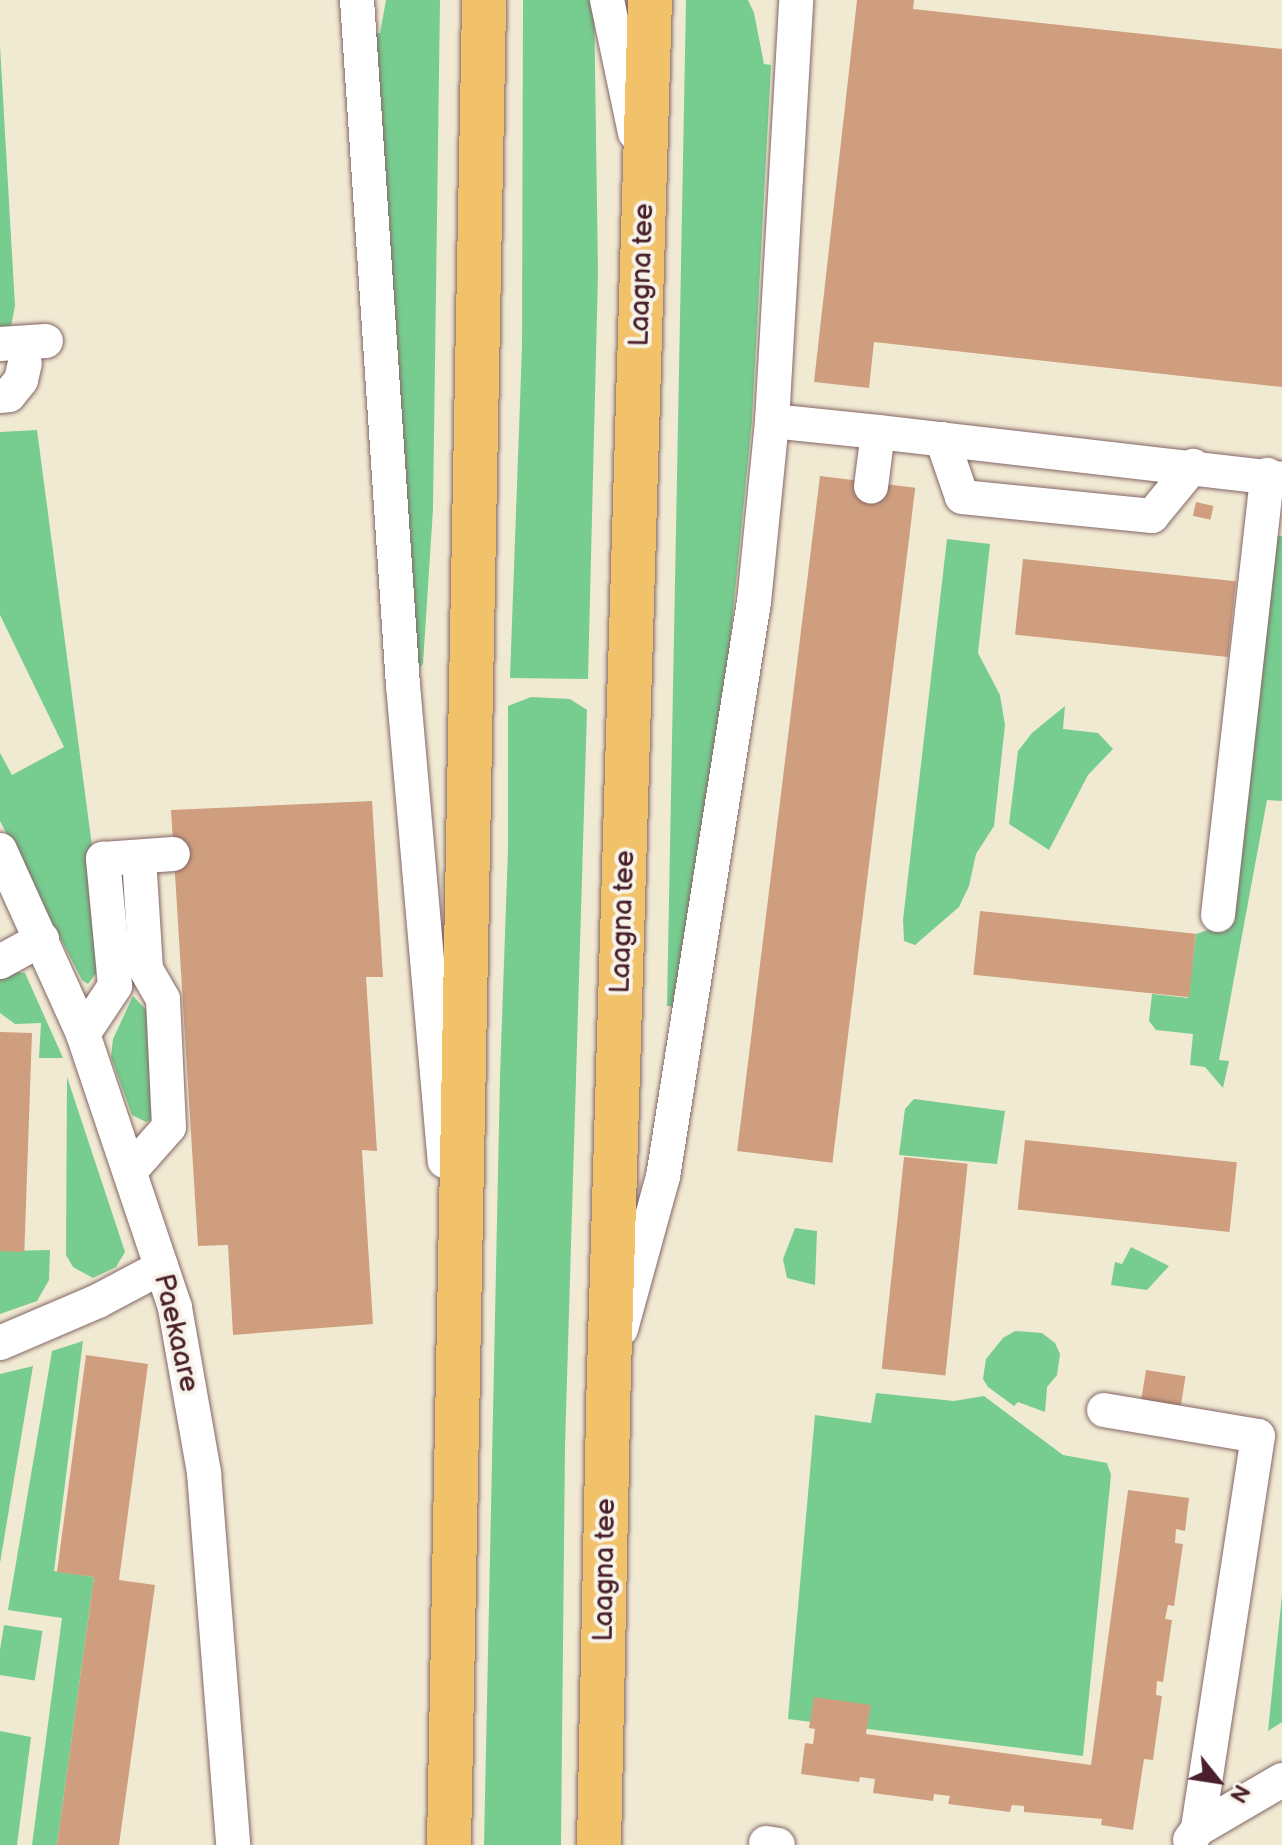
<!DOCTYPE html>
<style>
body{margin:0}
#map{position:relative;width:1282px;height:1845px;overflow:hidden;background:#f1ead3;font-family:"Balsamiq Sans",sans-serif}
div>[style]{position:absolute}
.green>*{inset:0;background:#77cc90;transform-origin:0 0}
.building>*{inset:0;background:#cf9e7f;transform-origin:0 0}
.roads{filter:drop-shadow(0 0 2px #846666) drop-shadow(0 0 2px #846666)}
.minor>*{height:34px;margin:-17px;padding:0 17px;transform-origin:17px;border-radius:17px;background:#fff}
.major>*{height:44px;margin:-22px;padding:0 22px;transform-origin:22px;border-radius:22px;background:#f2c26a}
span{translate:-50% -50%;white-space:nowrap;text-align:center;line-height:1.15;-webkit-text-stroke:8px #f7f3e8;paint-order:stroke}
.street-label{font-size:28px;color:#4a1f2b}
.north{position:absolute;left:1178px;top:1741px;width:80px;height:80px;-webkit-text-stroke:6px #f7f3e8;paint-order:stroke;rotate:120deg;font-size:22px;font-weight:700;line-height:32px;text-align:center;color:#4a1f2b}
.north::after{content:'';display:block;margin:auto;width:28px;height:36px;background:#4a1f2b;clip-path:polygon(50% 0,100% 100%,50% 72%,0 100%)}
</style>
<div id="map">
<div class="green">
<div style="clip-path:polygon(386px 0,440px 0,433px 509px,423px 664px,416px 670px,373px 34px,380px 33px)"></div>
<div style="clip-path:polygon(523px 0,594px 0,598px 273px,588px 679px,510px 678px,522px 347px)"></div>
<div style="clip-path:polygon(686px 0,748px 0,754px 13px,764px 64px,771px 65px,752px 420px,725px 693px,673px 1006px,667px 1006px)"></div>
<div style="clip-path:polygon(0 46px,15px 306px,11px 326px,0 327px)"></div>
<div style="clip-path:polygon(37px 430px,92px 846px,98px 971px,88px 984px,82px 980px,0 821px,0 753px,12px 775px,64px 747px,0 615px,0 432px)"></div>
<div style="clip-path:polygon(1276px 536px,1282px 536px,1282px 801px,1267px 800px,1219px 1060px,1229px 1061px,1223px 1088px,1205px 1067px,1190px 1065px,1193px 1034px,1156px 1030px,1149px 1021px,1152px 994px,1188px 998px,1196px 934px,1223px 925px)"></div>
<div style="clip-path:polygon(947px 539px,990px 544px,978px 653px,1000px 695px,1005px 725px,994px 826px,976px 854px,969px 886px,959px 907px,915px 945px,904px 941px,903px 920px)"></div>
<div style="clip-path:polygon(531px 697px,570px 699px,587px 710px,565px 1446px,561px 1845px,484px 1845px,500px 1076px,508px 849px,508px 706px)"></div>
<div style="clip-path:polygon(1065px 706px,1063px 729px,1098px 733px,1113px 749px,1088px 775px,1049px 850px,1009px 824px,1018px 751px,1032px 733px)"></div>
<div style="clip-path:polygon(10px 971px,25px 973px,63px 1058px,39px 1058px,41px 1023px,15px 1024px,0 1013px,0 973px)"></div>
<div style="clip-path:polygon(133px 996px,149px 1013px,152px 1119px,146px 1122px,132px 1115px,111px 1057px,113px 1039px)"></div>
<div style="clip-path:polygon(67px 1077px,125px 1252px,116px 1267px,93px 1278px,73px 1267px,66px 1255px)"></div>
<div style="clip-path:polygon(914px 1099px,1005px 1111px,997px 1164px,899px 1155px,905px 1109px)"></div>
<div style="clip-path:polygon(795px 1228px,817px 1231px,815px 1285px,787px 1278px,783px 1259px)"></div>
<div style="clip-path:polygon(1131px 1247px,1169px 1266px,1147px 1290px,1111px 1285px,1115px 1262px,1122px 1264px)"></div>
<div style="clip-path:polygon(50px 1250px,49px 1280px,37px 1301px,0 1314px,0 1251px)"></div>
<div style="clip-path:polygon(1015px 1331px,1042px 1333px,1055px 1343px,1060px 1354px,1057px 1375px,1047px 1387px,1045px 1412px,1018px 1402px,1014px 1406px,988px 1387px,983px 1379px,986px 1359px,1003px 1338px)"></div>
<div style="clip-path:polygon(83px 1341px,54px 1571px,94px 1577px,57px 1845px,32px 1845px,62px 1618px,8px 1610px,52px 1351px)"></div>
<div style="clip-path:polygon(33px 1366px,0 1563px,0 1374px)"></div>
<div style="clip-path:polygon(876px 1393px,954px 1401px,984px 1396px,1063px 1455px,1107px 1463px,1111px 1475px,1083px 1756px,788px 1719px,815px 1415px,871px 1423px)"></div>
<div style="clip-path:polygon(1282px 1595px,1282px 1722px,1268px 1731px)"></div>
<div style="left:4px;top:1625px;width:39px;height:50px;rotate:9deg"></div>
<div style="clip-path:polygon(0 1731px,31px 1737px,17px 1845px,0 1845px)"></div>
</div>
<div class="building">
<div style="clip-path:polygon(857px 0,914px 0,913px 9px,1282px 49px,1282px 387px,874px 342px,869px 388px,814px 382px)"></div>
<div style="left:820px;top:476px;width:96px;height:680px;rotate:7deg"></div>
<div style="left:1196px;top:502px;width:18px;height:14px;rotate:13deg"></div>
<div style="left:1023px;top:559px;width:214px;height:76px;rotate:6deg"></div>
<div style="clip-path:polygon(372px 801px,383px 977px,366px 977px,377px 1151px,362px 1150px,373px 1324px,233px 1335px,228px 1245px,198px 1246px,171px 810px)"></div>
<div style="left:980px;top:911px;width:217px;height:64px;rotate:6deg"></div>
<div style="left:0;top:1032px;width:32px;height:219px;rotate:2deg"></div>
<div style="left:1025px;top:1140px;width:213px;height:70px;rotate:6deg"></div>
<div style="left:904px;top:1157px;width:64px;height:213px;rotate:6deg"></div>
<div style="clip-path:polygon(86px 1355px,148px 1364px,119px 1580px,155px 1585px,119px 1845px,57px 1845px,94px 1577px,57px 1572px)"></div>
<div style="left:1146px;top:1370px;width:40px;height:32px;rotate:9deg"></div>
<div style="clip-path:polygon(1128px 1490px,1189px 1498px,1185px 1531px,1176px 1529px,1175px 1543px,1183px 1544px,1174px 1606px,1168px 1605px,1165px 1619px,1172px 1620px,1163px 1682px,1157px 1681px,1156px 1695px,1162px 1696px,1153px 1760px,1144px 1759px,1133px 1830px,1101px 1825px,1102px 1819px,1024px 1812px,1024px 1806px,1012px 1805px,1010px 1812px,948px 1804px,950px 1796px,934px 1794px,933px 1801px,873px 1793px,875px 1779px,860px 1777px,859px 1782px,801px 1774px,805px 1743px,813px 1744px,815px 1729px,809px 1728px,814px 1697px,871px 1705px,866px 1734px,1091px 1765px)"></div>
</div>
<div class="roads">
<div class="minor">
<div style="left:357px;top:0;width:687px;rotate:86.16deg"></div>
<div style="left:403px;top:685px;width:478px;rotate:85deg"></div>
<div style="left:607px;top:0;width:136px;rotate:78.1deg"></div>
<div style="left:0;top:344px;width:46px;rotate:-3.7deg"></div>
<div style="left:0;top:396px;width:9px;rotate:-6deg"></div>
<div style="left:9px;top:395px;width:19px;rotate:-51deg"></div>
<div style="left:21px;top:380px;width:17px;rotate:-77deg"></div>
<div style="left:772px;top:421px;width:107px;rotate:5.9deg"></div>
<div style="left:878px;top:432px;width:55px;rotate:97.3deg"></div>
<div style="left:878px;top:432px;width:407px;rotate:6.6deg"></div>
<div style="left:942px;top:439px;width:61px;rotate:71deg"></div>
<div style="left:962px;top:497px;width:191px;rotate:5.7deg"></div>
<div style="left:1152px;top:516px;width:65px;rotate:-50.6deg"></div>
<div style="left:0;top:850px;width:202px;rotate:65.7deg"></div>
<div style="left:83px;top:1034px;width:289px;rotate:71.4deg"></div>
<div style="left:175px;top:1308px;width:168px;rotate:80deg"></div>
<div style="left:204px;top:1473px;width:373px;rotate:85.5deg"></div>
<div style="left:1218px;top:915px;width:443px;rotate:-83.6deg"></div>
<div style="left:0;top:962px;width:48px;rotate:-28.7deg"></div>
<div style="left:83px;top:1034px;width:58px;rotate:-56.3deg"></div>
<div style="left:115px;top:986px;width:128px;rotate:-95.4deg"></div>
<div style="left:103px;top:859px;width:70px;rotate:-4.1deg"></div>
<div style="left:131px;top:1170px;width:57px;rotate:-48.5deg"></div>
<div style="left:169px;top:1127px;width:128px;rotate:-92.7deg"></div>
<div style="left:163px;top:999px;width:34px;rotate:-120deg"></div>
<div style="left:146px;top:969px;width:95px;rotate:-93.6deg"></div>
<div style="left:621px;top:1329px;width:158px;rotate:-74.6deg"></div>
<div style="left:663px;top:1177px;width:582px;rotate:-81.01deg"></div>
<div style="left:754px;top:602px;width:182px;rotate:-84.3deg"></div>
<div style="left:772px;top:421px;width:422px;rotate:-86.7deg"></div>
<div style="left:0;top:1343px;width:107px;rotate:-23.2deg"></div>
<div style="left:98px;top:1301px;width:72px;rotate:-28deg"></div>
<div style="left:1104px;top:1410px;width:156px;rotate:9.6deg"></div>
<div style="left:1258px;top:1436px;width:398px;rotate:98.7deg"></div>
<div style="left:1190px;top:1840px;width:14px;rotate:-54deg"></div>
<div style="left:1198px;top:1829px;width:97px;rotate:-30.3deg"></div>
<div style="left:766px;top:1843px;width:12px;rotate:9deg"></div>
</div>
<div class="major">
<div style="left:449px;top:1845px;width:1845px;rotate:-88.91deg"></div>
<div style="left:599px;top:1845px;width:473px;rotate:-88.8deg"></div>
<div style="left:609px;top:1372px;width:1373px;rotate:-88.29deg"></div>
</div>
</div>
<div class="street-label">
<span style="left:642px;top:275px;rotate:-88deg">Laagna tee</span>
<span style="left:623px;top:922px;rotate:-88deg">Laagna tee</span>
<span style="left:176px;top:1333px;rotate:77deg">Paekaare</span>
<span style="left:605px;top:1570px;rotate:-89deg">Laagna tee</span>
</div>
<div class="north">N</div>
</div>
